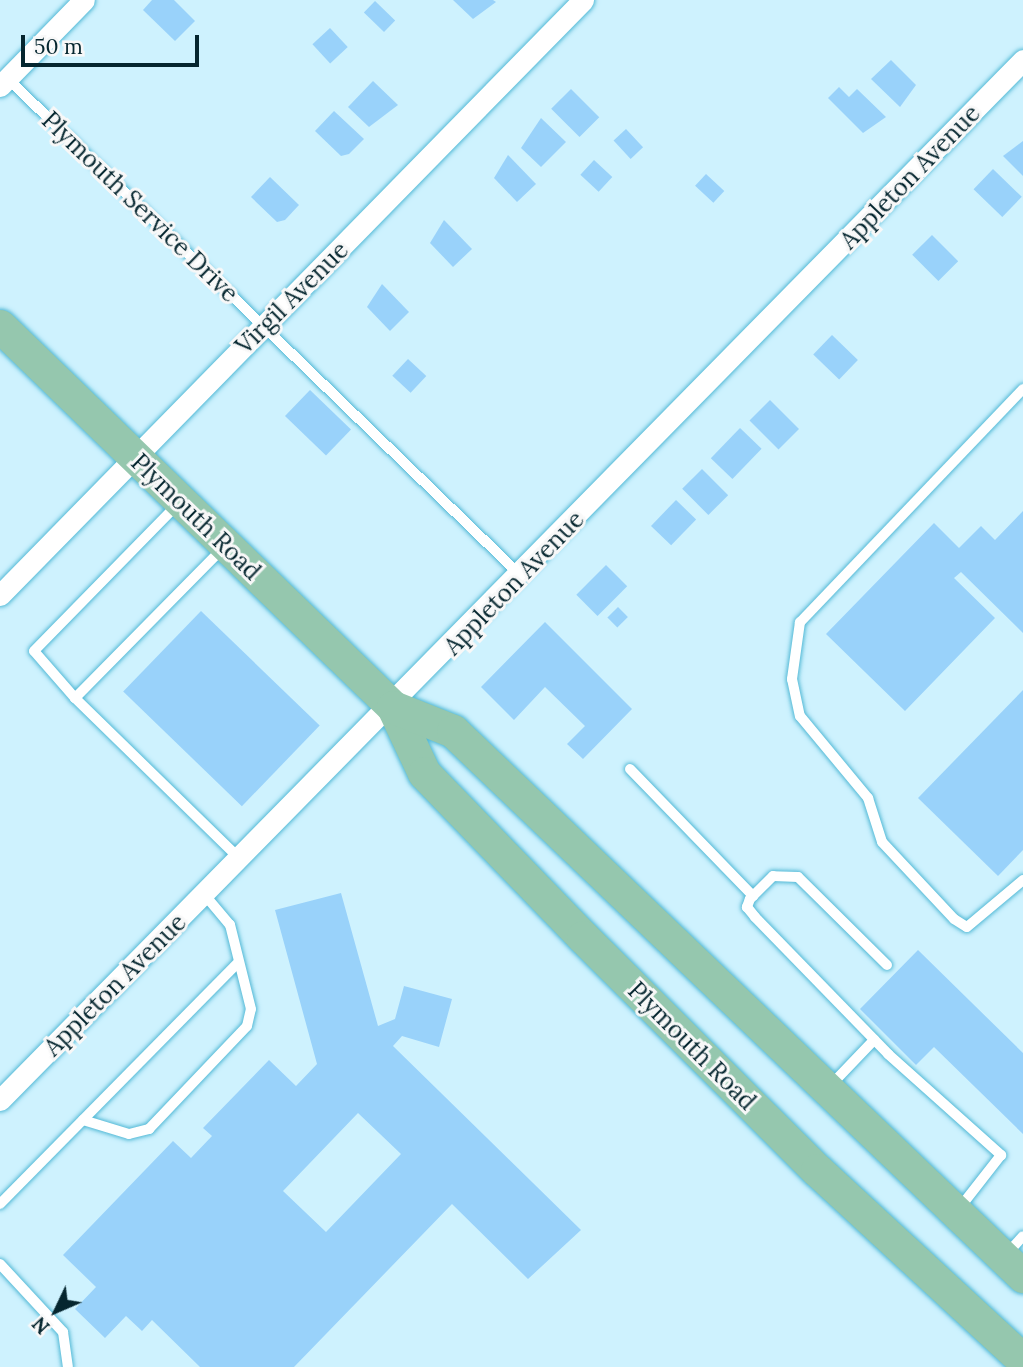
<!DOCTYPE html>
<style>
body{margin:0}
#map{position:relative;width:1023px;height:1367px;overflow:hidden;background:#cef2fe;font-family:Lora,serif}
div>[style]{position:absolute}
.building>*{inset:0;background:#99d2fa;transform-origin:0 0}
.roads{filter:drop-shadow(0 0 2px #53b9d6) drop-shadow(0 0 2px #53b9d6)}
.lane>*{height:10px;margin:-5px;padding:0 5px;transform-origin:5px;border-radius:5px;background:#fff}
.street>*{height:21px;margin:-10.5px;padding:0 10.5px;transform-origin:10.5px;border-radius:10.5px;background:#fff}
.primary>*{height:33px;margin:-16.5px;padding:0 16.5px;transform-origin:16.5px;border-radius:16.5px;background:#95c7ae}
span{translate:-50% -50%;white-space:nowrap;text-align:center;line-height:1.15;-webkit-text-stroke:6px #f8f8f8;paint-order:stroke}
.street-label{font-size:24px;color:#05262f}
.north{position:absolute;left:21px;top:1276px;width:70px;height:70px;-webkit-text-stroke:5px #f8f8f8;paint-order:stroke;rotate:226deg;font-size:19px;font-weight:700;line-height:28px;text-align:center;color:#05262f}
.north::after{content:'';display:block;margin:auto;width:24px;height:32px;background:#05262f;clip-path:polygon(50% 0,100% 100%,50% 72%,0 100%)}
.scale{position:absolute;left:21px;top:35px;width:178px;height:32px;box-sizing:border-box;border:4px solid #05262f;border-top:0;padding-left:9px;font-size:21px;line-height:24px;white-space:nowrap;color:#05262f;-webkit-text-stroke:5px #f8f8f8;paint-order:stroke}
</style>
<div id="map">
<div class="building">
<div style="clip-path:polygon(152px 0,174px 0,195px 21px,175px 41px,143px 10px)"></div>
<div style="clip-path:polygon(453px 0,493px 0,496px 2px,473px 19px)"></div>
<div style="left:375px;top:1px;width:28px;height:16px;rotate:44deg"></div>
<div style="left:330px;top:28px;width:26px;height:24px;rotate:47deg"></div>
<div style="clip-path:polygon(891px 60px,916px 85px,900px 107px,871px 79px)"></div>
<div style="clip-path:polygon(373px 81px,398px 105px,369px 127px,348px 107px)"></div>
<div style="clip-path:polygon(839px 87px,849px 97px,857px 89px,886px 117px,863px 133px,828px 98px)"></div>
<div style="left:571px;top:89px;width:40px;height:28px;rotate:45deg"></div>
<div style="clip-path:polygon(334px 111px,364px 139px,349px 154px,341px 156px,315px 131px)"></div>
<div style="clip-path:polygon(541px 118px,566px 142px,541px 167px,521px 148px)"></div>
<div style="left:626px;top:129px;width:25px;height:17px;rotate:47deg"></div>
<div style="clip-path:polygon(1023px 141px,1023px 176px,1003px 156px)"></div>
<div style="clip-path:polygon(508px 155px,536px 184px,517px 202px,494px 178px)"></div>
<div style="left:594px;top:160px;width:25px;height:20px;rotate:43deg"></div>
<div style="left:993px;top:169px;width:40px;height:28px;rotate:44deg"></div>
<div style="left:706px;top:174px;width:25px;height:16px;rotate:43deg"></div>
<div style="clip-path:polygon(270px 177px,299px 205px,285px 220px,277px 222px,251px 197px)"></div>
<div style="clip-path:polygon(444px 220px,472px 249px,453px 267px,430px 243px)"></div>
<div style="left:932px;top:235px;width:37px;height:28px;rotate:45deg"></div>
<div style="clip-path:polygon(382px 284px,409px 312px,390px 331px,367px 307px)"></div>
<div style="left:832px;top:335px;width:36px;height:27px;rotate:44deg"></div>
<div style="left:408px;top:359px;width:25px;height:23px;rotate:43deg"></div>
<div style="left:310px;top:390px;width:57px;height:36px;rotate:44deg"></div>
<div style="left:770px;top:400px;width:41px;height:29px;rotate:45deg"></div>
<div style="left:740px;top:428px;width:30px;height:42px;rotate:44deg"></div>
<div style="left:702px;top:469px;width:37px;height:28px;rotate:45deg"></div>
<div style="left:676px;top:500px;width:28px;height:36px;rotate:44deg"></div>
<div style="clip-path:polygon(1023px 511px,1023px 633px,961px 572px,954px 578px,995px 618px,905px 711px,826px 634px,934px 523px,959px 548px,981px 526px,995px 540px)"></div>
<div style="left:606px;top:565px;width:30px;height:42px;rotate:45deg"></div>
<div style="left:618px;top:607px;width:14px;height:15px;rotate:45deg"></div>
<div style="left:201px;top:611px;width:165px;height:112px;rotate:44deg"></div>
<div style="clip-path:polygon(545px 622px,632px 709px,583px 759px,567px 744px,585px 726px,545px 687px,514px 720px,481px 687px)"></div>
<div style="clip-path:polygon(1023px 690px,1023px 850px,998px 876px,918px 798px)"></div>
<div style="clip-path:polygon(evenodd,341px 893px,378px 1026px,395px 1019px,404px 986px,452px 999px,439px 1047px,402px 1036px,393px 1046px,581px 1230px,528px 1279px,452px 1204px,294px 1367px,200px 1367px,152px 1320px,142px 1331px,126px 1316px,105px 1338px,75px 1309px,96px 1287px,63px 1255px,173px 1141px,191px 1158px,212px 1136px,203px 1128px,269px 1060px,296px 1086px,317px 1064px,275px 910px,341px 893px,358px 1113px,401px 1154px,326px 1232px,283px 1191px,358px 1113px)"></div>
<div style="clip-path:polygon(918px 950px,1023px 1053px,1023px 1134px,934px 1047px,916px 1065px,860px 1009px)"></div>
</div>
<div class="roads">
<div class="lane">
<div style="left:5px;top:76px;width:716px;rotate:44.09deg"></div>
<div style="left:1023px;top:389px;width:323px;rotate:133.7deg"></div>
<div style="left:800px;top:622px;width:58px;rotate:98deg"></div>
<div style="left:792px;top:679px;width:38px;rotate:78deg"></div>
<div style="left:800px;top:716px;width:107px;rotate:50.3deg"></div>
<div style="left:868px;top:798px;width:46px;rotate:72.3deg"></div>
<div style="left:882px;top:842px;width:105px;rotate:46.9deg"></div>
<div style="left:954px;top:919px;width:15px;rotate:32deg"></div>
<div style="left:967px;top:927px;width:73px;rotate:-40deg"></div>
<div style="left:223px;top:548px;width:211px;rotate:134.6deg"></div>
<div style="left:75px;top:698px;width:231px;rotate:44.3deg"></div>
<div style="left:75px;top:698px;width:62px;rotate:-131.1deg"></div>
<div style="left:34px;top:651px;width:207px;rotate:-45.6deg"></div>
<div style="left:630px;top:769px;width:177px;rotate:45.9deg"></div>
<div style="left:887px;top:965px;width:125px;rotate:-135.3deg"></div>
<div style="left:798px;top:877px;width:25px;rotate:-178deg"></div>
<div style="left:773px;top:876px;width:33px;rotate:135deg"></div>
<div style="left:750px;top:899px;width:9px;rotate:111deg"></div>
<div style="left:747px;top:907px;width:13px;rotate:51deg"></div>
<div style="left:755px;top:917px;width:191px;rotate:45.8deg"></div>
<div style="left:888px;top:1054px;width:152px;rotate:41.8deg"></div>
<div style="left:1001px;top:1155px;width:70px;rotate:128deg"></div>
<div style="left:830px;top:1086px;width:64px;rotate:-46.3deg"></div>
<div style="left:83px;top:1120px;width:48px;rotate:16.9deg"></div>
<div style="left:129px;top:1134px;width:21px;rotate:-14deg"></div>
<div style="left:149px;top:1129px;width:142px;rotate:-46.4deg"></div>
<div style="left:247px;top:1026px;width:17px;rotate:-77deg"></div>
<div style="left:251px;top:1009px;width:87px;rotate:-104deg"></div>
<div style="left:230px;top:925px;width:39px;rotate:-130deg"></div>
<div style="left:0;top:1204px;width:337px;rotate:-45.4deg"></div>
<div style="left:1006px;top:1255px;width:25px;rotate:-48deg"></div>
<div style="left:0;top:1264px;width:93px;rotate:47.2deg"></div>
<div style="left:63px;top:1332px;width:35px;rotate:82deg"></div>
</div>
<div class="street">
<div style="left:0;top:86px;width:120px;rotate:-45.7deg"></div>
<div style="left:0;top:595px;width:833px;rotate:-45.58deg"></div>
<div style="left:0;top:1100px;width:1459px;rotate:-45.47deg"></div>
</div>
<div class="primary">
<div style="left:0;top:326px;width:547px;rotate:44.11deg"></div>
<div style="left:393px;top:707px;width:73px;rotate:64.8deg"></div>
<div style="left:424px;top:773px;width:228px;rotate:45.9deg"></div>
<div style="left:583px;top:937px;width:330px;rotate:44.9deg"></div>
<div style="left:817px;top:1170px;width:280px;rotate:42.7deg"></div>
<div style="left:393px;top:707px;width:65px;rotate:21.8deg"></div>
<div style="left:453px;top:731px;width:789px;rotate:43.72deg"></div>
</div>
</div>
<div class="street-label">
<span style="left:910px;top:177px;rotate:-46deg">Appleton Avenue</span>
<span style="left:140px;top:207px;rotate:44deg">Plymouth Service Drive</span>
<span style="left:292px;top:298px;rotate:-45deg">Virgil Avenue</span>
<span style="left:196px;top:517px;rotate:44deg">Plymouth Road</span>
<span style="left:514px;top:583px;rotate:-46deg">Appleton Avenue</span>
<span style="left:115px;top:985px;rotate:-45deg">Appleton Avenue</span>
<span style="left:692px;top:1046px;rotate:45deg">Plymouth Road</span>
</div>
<div class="north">N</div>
<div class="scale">50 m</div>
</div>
